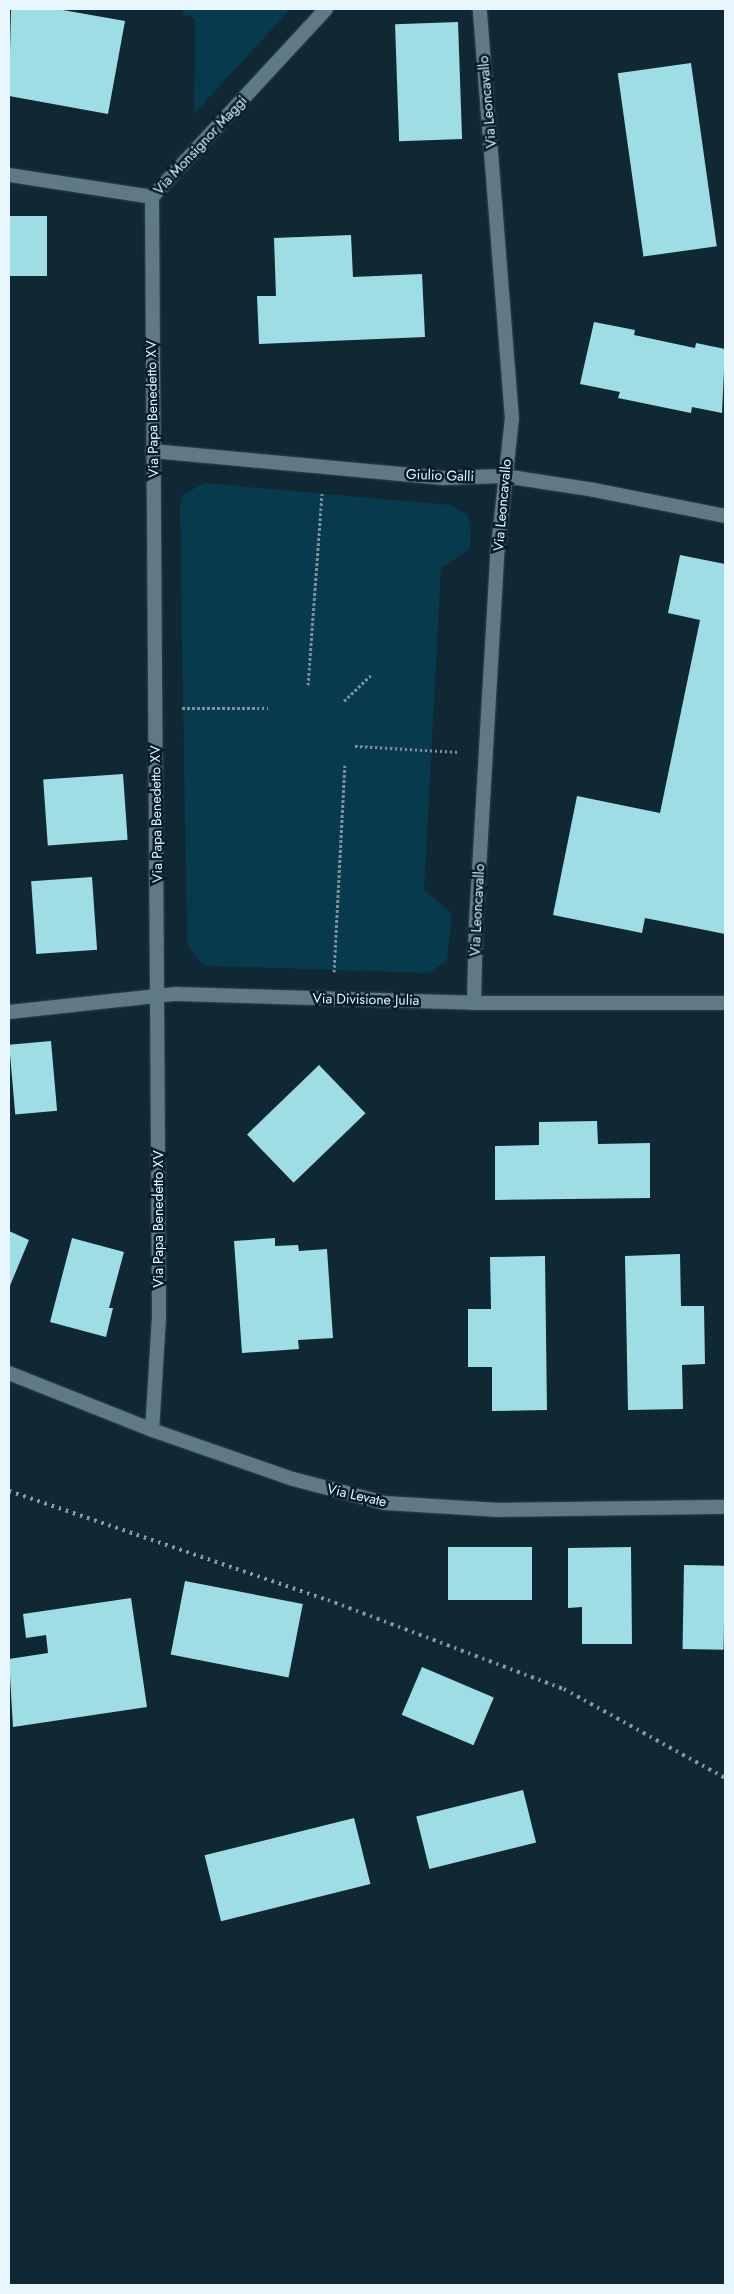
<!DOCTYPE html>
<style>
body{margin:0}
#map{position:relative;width:734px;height:2294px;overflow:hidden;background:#0f2833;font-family:Jost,sans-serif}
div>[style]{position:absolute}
.green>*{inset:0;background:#083a4e}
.building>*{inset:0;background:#9fdde5;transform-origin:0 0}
.path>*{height:3px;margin-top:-1.5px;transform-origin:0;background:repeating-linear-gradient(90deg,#7e919b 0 2.5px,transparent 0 5px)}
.roads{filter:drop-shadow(0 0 1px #33434d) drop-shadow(0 0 1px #33434d)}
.minor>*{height:14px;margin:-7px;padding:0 7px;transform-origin:7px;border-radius:7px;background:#5f7987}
.tertiary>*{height:14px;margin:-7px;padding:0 7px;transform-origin:7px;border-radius:7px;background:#5f7987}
.rail>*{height:4px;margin-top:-2px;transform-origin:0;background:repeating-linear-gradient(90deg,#8a9da6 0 2.5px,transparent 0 7.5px)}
span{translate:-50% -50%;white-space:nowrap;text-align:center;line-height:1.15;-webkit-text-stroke:5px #051e29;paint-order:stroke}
.street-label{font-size:14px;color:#e8f6fe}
.frame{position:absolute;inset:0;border:10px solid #e8f6fe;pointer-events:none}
</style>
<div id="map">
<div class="green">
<div style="clip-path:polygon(183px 9px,290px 9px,194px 114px,195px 19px,183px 14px)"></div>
<div style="clip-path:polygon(204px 483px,450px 505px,467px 514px,471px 528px,470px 549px,441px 568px,424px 890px,452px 913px,447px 960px,429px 973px,212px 966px,202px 964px,187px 944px,180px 505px,183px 495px)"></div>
</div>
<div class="building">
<div style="clip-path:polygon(11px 9px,57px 9px,125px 21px,108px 114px,9px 96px)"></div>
<div style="left:458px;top:22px;width:117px;height:63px;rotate:88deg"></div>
<div style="left:691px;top:63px;width:185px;height:74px;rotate:82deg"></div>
<div style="left:9px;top:216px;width:38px;height:60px"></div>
<div style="clip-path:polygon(351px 235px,353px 277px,422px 274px,425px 337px,259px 344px,257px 296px,276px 296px,274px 238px)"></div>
<div style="clip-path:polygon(594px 322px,635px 330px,634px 335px,695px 348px,696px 343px,725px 349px,722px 413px,692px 407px,691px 413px,618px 398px,620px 392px,580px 384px)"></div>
<div style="clip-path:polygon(680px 555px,725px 564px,725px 934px,645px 918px,642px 933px,553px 915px,577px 796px,660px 813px,700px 620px,668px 613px)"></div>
<div style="left:123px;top:774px;width:66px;height:80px;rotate:86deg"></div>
<div style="left:92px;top:877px;width:73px;height:61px;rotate:86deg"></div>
<div style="left:51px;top:1041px;width:70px;height:42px;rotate:85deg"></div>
<div style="left:319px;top:1065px;width:67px;height:100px;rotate:46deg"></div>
<div style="clip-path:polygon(597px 1121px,598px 1144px,650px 1143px,650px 1198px,495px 1200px,495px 1146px,539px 1145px,539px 1122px)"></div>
<div style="clip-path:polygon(9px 1231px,29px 1240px,9px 1288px)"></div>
<div style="clip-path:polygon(72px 1238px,124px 1252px,109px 1308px,113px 1308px,106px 1337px,50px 1322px)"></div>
<div style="clip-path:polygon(275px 1238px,275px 1246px,298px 1245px,299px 1251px,327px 1249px,333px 1338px,298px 1340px,299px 1349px,242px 1353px,234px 1241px)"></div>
<div style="clip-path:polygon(680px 1254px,681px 1306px,704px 1306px,705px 1364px,682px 1365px,683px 1409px,628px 1410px,625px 1256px)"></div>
<div style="clip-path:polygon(545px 1256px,547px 1410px,492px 1411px,492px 1367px,468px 1367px,468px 1309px,491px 1309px,490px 1257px)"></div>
<div style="left:532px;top:1547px;width:53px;height:84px;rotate:90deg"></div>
<div style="clip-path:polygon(631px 1547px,632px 1644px,582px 1644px,582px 1607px,568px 1608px,568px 1548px)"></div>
<div style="left:684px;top:1565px;width:41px;height:84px;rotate:1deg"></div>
<div style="left:185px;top:1581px;width:120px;height:75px;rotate:11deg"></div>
<div style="clip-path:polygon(131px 1598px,147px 1707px,13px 1727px,9px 1659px,48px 1653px,46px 1635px,26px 1638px,23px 1614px)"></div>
<div style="left:422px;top:1667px;width:78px;height:52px;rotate:23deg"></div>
<div style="left:523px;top:1790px;width:54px;height:110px;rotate:76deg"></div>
<div style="left:354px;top:1818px;width:68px;height:154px;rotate:76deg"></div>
</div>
<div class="path">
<div style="left:308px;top:685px;width:192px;rotate:-85.8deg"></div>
<div style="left:344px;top:701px;width:37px;rotate:-44deg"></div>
<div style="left:182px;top:708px;width:86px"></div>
<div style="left:355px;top:746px;width:104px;rotate:3.3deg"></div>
<div style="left:334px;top:972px;width:207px;rotate:-87deg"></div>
</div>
<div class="roads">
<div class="minor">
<div style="left:9px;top:175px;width:145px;rotate:8.7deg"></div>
<div style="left:152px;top:197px;width:256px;rotate:-47.2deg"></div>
<div style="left:152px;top:197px;width:1120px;rotate:89.64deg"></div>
<div style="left:159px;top:1317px;width:113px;rotate:93.5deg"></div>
<div style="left:152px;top:451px;width:293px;rotate:5.3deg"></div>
<div style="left:444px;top:478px;width:60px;rotate:-1.9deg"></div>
<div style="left:504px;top:476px;width:91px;rotate:8.8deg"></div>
<div style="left:594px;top:490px;width:134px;rotate:11.2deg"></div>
<div style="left:474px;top:1003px;width:80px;rotate:-88.6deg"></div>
<div style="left:476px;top:923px;width:368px;rotate:-86.7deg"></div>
<div style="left:497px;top:556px;width:138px;rotate:-83.8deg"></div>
<div style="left:512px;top:419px;width:411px;rotate:-94.5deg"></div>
<div style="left:9px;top:1012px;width:168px;rotate:-6.2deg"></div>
<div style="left:176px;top:994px;width:298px;rotate:1.7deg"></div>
<div style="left:474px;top:1003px;width:251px"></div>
</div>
<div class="tertiary">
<div style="left:9px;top:1373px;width:154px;rotate:21.7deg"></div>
<div style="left:152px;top:1430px;width:149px;rotate:19.2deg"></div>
<div style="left:293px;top:1479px;width:95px;rotate:14.6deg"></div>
<div style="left:385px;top:1503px;width:114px;rotate:3.5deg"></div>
<div style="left:499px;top:1510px;width:226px;rotate:-0.8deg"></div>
</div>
</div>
<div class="rail">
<div style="left:9px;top:1491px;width:337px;rotate:18.9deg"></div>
<div style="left:328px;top:1600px;width:252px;rotate:20.7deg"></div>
<div style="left:564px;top:1689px;width:184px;rotate:28.9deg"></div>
</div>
<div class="street-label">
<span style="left:487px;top:102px;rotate:-95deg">Via Leoncavallo</span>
<span style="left:200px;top:145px;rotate:-47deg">Via Monsignor Maggi</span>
<span style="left:152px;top:409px;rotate:-91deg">Via Papa Benedetto XV</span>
<span style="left:440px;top:475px;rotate:2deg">Giulio Galli</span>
<span style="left:502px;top:505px;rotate:-85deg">Via Leoncavallo</span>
<span style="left:156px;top:814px;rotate:-91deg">Via Papa Benedetto XV</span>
<span style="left:477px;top:910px;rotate:-87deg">Via Leoncavallo</span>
<span style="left:366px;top:999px;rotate:1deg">Via Divisione Julia</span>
<span style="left:158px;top:1219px;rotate:-90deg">Via Papa Benedetto XV</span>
<span style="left:357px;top:1495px;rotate:13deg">Via Levate</span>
</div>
<div class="frame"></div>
</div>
